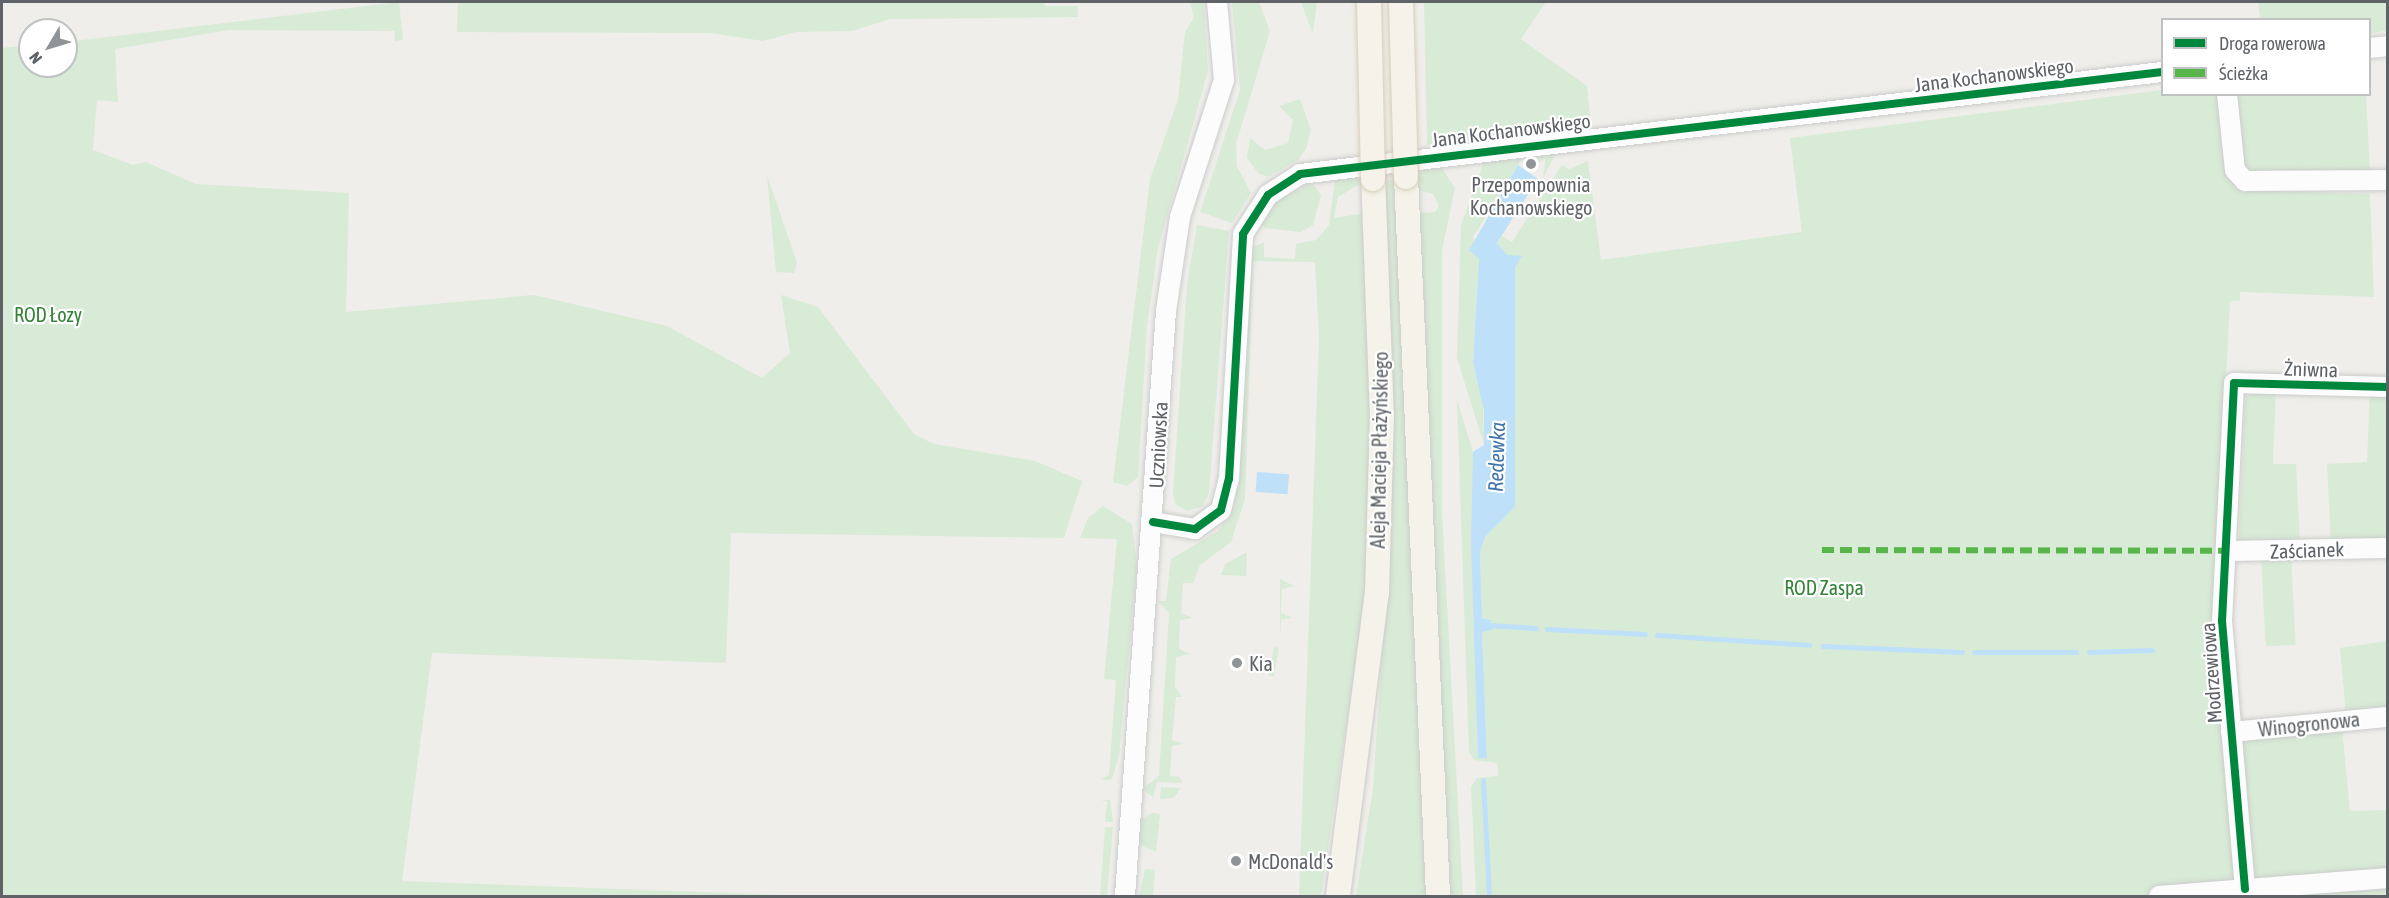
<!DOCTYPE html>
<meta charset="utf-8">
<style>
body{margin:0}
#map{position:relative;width:2389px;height:898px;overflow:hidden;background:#efeeea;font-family:"Asap Condensed",sans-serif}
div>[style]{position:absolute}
.green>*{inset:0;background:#d8ebd6;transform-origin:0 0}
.water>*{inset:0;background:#bfe0f9;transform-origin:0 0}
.stream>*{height:5px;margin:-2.5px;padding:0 2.5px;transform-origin:2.5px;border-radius:2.5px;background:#bfe0f9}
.roads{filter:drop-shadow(0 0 2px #cbcccc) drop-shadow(0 0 2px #cbcccc)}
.minor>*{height:20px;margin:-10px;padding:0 10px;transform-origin:10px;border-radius:10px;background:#fdfcfc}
.major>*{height:24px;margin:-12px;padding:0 12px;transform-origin:12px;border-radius:12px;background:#f4f2e9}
.bridges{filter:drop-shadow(0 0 2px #d7ceb8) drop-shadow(0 0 2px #d7ceb8)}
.major-bridge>*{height:24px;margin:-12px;padding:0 12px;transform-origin:12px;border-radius:12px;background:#f4f2e9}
.quiet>*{height:6px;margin-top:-3px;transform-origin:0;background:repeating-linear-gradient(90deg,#58b549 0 12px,transparent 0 18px)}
.cycleway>*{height:8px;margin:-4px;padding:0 4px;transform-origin:4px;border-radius:4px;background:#00873e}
.dots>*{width:16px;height:16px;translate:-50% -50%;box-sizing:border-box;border:3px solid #fff;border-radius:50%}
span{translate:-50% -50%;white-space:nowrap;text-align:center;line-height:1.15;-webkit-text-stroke:4.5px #fff;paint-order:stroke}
.street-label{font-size:20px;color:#5f6368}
.poi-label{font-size:20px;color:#5f6368}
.left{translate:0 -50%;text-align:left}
.park-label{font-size:20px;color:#348238}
.water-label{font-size:21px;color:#4174aa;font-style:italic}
.frame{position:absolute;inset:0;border:3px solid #5f6368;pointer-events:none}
.legend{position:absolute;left:2161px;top:18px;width:210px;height:78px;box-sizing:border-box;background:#fff;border:2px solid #bfc1c3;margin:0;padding:8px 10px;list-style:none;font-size:18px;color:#5f6368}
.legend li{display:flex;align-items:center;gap:12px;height:30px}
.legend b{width:30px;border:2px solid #bfc1c3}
.north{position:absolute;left:18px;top:18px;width:60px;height:60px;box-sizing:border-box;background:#fff;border:2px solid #bfc1c3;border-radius:50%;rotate:232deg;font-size:16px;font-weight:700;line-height:24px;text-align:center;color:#5f6368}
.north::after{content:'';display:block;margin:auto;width:21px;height:27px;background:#919496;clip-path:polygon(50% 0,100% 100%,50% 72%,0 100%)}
</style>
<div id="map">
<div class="green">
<div style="clip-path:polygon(399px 2px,403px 40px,395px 41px,394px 31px,229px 30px,115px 49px,118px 102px,97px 100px,93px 150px,133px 165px,146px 162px,196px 184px,349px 193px,346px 312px,534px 295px,667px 326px,762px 378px,790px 353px,781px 295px,818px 307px,914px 434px,934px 444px,1035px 461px,1082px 481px,1064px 538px,731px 533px,726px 663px,432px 653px,402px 881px,810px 896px,2px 896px,2px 48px,30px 45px,30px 66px,66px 66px,66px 42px)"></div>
<div style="clip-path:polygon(458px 2px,1044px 2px,1045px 6px,1077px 6px,1078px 17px,890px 19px,852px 31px,796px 32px,763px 41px,711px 33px,457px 32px)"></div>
<div style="clip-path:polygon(1190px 2px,1204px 2px,1208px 71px,1158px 248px,1147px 326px,1138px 477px,1127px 486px,1113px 482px,1150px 179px,1178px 100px,1185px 32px,1194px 18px)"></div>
<div style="clip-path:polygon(1232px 2px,1259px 2px,1270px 31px,1236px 144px,1237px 166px,1251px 193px,1232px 223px,1200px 212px,1240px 90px)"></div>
<div style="clip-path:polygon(1301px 2px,1317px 2px,1313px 32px,1312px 32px)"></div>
<div style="clip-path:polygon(1424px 2px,1546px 2px,1521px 39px,1587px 86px,1591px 125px,1427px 145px)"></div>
<div style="clip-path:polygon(2258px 2px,2387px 2px,2387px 30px,2370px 34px,2370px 20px,2260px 19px)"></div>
<div style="clip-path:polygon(2162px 90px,2221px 95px,2250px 190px,2370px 194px,2374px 297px,2240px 292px,2240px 301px,2230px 301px,2217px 551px,2238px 880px,2192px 883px,2189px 890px,2150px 896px,1476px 896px,1471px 787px,1477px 778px,1498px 776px,1498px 770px,1497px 763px,1474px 760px,1469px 752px,1457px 400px,1473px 452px,1478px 758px,1487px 758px,1482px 632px,1492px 629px,1491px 620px,1482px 618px,1480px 552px,1485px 537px,1515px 507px,1515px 266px,1522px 256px,1507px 256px,1497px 244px,1502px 236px,1512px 242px,1562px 165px,1569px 169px,1588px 161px,1601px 260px,1802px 232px,1790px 138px)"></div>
<div style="clip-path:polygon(2236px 95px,2366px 95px,2370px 172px,2248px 176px,2242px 170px)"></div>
<div style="clip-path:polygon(1300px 99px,1311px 130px,1306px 149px,1298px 160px,1268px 177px,1259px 174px,1247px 158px,1250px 138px,1265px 150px,1288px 143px,1293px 120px,1279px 106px)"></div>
<div style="clip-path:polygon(1556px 153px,1543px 178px,1546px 155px,1539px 164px,1522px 159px,1473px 237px,1479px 259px,1473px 363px,1483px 402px,1484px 445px,1457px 358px,1461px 226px,1484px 161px)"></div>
<div style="clip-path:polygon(1416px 165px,1442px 168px,1455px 188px,1442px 250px,1442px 513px,1463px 896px,1448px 896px,1419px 213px,1435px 212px,1439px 206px,1433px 194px,1417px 190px)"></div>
<div style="clip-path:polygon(1363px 173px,1363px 182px,1338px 197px,1334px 218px,1365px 213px,1371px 317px,1369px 572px,1321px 896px,1299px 896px,1319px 337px,1315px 262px,1253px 261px,1245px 499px,1231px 542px,1200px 565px,1193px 583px,1183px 583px,1181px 613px,1193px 618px,1180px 620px,1179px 649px,1190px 654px,1176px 657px,1175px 687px,1182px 697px,1176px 697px,1172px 740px,1184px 744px,1172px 746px,1170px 776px,1180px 777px,1182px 783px,1157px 782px,1153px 797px,1142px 789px,1159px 776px,1169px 613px,1158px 601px,1166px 601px,1171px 559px,1218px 531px,1235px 507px,1251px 248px,1264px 242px,1264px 257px,1295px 259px,1296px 244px,1316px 240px,1329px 225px,1335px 180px)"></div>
<div style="clip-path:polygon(767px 175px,797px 263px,794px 273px,776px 272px)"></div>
<div style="clip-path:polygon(1396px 180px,1430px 896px,1356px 896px,1373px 788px,1385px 606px,1382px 181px)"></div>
<div style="clip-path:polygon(1311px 182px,1321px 195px,1313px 225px,1300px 232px,1265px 228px,1261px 222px,1277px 200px)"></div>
<div style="clip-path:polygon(1197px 225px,1229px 231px,1209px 492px,1203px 506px,1188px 511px,1175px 504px,1173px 493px,1187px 284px)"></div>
<div style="clip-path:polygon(2276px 388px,2273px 464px,2296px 464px,2300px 544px,2239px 542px,2245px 396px)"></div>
<div style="clip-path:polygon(2370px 392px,2387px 392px,2387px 542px,2331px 544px,2327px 464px,2367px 462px)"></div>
<div style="clip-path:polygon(1103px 506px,1132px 524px,1137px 567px,1119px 755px,1112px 779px,1107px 780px,1101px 779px,1109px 775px,1116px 680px,1104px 679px,1117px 539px,1080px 538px,1088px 518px)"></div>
<div style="clip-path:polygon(1247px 552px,1246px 576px,1221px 575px,1225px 564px)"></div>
<div style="left:2291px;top:556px;width:89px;height:30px;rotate:87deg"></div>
<div style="clip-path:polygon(1280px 579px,1294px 586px,1282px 589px,1281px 613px,1293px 618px,1281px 619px,1280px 637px)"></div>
<div style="clip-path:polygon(2387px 641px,2387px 711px,2346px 715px,2340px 648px)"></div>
<div style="left:1274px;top:647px;width:5px;height:29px;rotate:11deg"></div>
<div style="clip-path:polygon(2342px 727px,2350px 811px,2387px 810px,2387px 872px,2266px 882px,2255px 877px,2240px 748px,2246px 737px)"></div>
<div style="clip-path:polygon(1161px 787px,1181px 788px,1174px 798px,1160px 799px)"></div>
<div style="clip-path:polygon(1100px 800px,1110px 800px,1113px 822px,1105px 822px,1107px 801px)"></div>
<div style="clip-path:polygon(1152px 813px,1160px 814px,1156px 852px,1138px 844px,1140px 820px)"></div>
<div style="clip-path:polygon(1105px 827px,1113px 827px,1107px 896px,1100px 896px)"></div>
<div style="clip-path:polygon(1145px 869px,1155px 870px,1153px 896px,1139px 896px)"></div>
<div style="clip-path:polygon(2387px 884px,2387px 896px,2214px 896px)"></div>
</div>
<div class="water">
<div style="clip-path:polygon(1518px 165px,1538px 179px,1497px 243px,1507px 255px,1522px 256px,1515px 267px,1515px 507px,1485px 537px,1480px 552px,1482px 618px,1491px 620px,1492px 630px,1482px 632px,1487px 758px,1478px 758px,1471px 542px,1473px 452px,1484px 445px,1484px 411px,1473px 362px,1479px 259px,1469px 250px)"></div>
<div style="left:1257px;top:472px;width:32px;height:20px;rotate:4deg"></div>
</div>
<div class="stream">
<div style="left:1487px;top:625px;width:49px;rotate:3.5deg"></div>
<div style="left:1547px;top:629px;width:98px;rotate:2.9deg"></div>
<div style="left:1657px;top:635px;width:153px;rotate:3.7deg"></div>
<div style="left:1823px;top:646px;width:139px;rotate:2.5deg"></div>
<div style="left:1974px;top:652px;width:102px"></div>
<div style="left:2089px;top:652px;width:63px;rotate:-1.8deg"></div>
<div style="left:1483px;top:780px;width:116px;rotate:87deg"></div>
</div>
<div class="roads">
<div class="minor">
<div style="left:2370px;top:48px;width:18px;rotate:-6deg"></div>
<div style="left:2227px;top:94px;width:76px;rotate:84deg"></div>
<div style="left:2235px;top:170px;width:15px;rotate:48deg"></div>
<div style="left:2245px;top:181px;width:143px;rotate:-0.4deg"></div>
<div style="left:1153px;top:522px;width:43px;rotate:9.5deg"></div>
<div style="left:1195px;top:529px;width:32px;rotate:-36deg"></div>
<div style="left:1221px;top:510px;width:32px;rotate:-76deg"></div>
<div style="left:1229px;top:479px;width:245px;rotate:-86.7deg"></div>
<div style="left:1243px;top:234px;width:46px;rotate:-57.3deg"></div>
<div style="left:1268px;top:195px;width:38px;rotate:-33deg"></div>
<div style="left:1300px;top:174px;width:868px;rotate:-6.75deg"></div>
<div style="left:2227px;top:551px;width:161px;rotate:-1.1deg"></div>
<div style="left:2231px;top:732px;width:158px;rotate:-5.5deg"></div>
<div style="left:2245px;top:889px;width:269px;rotate:-94.9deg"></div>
<div style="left:2222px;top:621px;width:238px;rotate:-87.1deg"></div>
<div style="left:2234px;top:383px;width:154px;rotate:1.5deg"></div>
<div style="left:1125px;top:896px;width:586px;rotate:-85.99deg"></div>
<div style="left:1166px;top:311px;width:95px;rotate:-81.5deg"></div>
<div style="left:1180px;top:217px;width:144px;rotate:-72.2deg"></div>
<div style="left:1224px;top:80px;width:78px;rotate:-95.1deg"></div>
<div style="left:2159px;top:896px;width:230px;rotate:-4.5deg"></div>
</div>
<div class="major">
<div style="left:1406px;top:177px;width:720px;rotate:87.45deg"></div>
<div style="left:1338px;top:896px;width:305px;rotate:-82.7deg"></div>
<div style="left:1377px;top:593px;width:174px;rotate:-88.4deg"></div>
<div style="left:1382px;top:419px;width:240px;rotate:-92.1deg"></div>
</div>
</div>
<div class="bridges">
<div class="major-bridge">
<div style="left:1369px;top:2px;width:177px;rotate:88.7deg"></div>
<div style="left:1401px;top:2px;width:175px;rotate:88.4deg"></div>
</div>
</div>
<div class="quiet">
<div style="left:1822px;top:550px;width:405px;rotate:0.1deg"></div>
</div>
<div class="cycleway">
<div style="left:1153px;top:522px;width:43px;rotate:9.5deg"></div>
<div style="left:1195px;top:529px;width:32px;rotate:-36deg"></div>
<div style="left:1221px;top:510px;width:32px;rotate:-76deg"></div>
<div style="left:1229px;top:479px;width:245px;rotate:-86.7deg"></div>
<div style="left:1243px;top:234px;width:46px;rotate:-57.3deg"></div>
<div style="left:1268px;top:195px;width:38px;rotate:-33deg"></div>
<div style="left:1300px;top:174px;width:868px;rotate:-6.75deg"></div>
<div style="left:2245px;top:889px;width:269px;rotate:-94.9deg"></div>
<div style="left:2222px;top:621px;width:238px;rotate:-87.1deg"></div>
<div style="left:2234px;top:383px;width:154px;rotate:1.5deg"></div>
</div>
<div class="dots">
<div style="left:1531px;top:164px;background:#919496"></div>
<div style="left:1237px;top:663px;background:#919496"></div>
<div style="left:1236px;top:861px;background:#919496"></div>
</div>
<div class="street-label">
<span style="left:1994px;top:75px;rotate:-7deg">Jana Kochanowskiego</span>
<span style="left:1511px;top:130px;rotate:-7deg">Jana Kochanowskiego</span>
<span style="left:2311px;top:369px;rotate:2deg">Żniwna</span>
<span style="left:1158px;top:445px;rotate:-87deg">Uczniowska</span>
<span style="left:1379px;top:450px;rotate:-89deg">Aleja Macieja Płażyńskiego</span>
<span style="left:2307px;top:550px;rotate:-2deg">Zaścianek</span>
<span style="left:2211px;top:673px;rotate:-94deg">Modrzewiowa</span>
<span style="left:2309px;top:724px;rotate:-6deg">Winogronowa</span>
</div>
<div class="poi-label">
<span style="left:1531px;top:196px">Przepompownia<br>Kochanowskiego</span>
<span class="left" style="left:1249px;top:663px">Kia</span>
<span class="left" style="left:1248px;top:861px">McDonald's</span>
</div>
<div class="park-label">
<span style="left:48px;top:314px">ROD Łozy</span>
<span style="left:1824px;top:587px">ROD Zaspa</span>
</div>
<div class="water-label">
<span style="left:1496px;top:457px;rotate:-88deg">Redewka</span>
</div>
<div class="frame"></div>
<ul class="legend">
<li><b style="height:8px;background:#00873e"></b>Droga rowerowa</li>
<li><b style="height:8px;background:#58b549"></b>Ścieżka</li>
</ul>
<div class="north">N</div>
</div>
